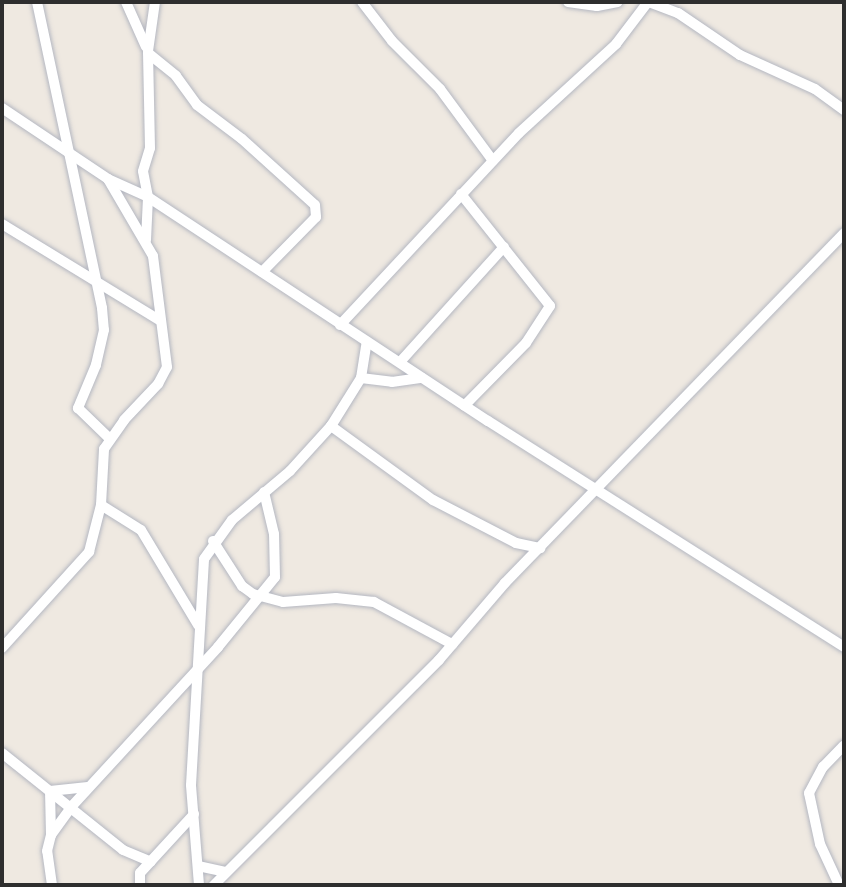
<!DOCTYPE html>
<style>
body{margin:0}
#map{position:relative;width:846px;height:887px;overflow:hidden;background:#efe9e1;font-family:"Sofia Sans Condensed",sans-serif}
div>[style]{position:absolute}
.roads{filter:drop-shadow(0 0 2px #b4b7c1) drop-shadow(0 0 2px #b4b7c1)}
.minor>*{height:10px;margin:-5px;padding:0 5px;transform-origin:5px;border-radius:5px;background:#fff}
span{translate:-50% -50%;white-space:nowrap;text-align:center;line-height:1.15;-webkit-text-stroke:7px #fff;paint-order:stroke}
.frame{position:absolute;inset:0;border:4px solid #2e2e2e;pointer-events:none}
</style>
<div id="map">
<div class="roads">
<div class="minor">
<div style="left:37px;top:2px;width:313px;rotate:78deg"></div>
<div style="left:102px;top:308px;width:22px;rotate:85deg"></div>
<div style="left:104px;top:330px;width:36px;rotate:103deg"></div>
<div style="left:96px;top:365px;width:47px;rotate:112.7deg"></div>
<div style="left:78px;top:408px;width:43px;rotate:44.1deg"></div>
<div style="left:126px;top:2px;width:49px;rotate:66deg"></div>
<div style="left:362px;top:2px;width:49px;rotate:52.4deg"></div>
<div style="left:392px;top:41px;width:68px;rotate:45deg"></div>
<div style="left:440px;top:89px;width:89px;rotate:53.6deg"></div>
<div style="left:568px;top:2px;width:29px;rotate:8deg"></div>
<div style="left:597px;top:6px;width:21px;rotate:-11deg"></div>
<div style="left:649px;top:2px;width:31px;rotate:21deg"></div>
<div style="left:678px;top:13px;width:75px;rotate:34.1deg"></div>
<div style="left:740px;top:55px;width:82px;rotate:24.4deg"></div>
<div style="left:815px;top:89px;width:36px;rotate:36deg"></div>
<div style="left:148px;top:53px;width:36px;rotate:39deg"></div>
<div style="left:176px;top:76px;width:36px;rotate:54deg"></div>
<div style="left:197px;top:105px;width:56px;rotate:37.1deg"></div>
<div style="left:242px;top:139px;width:98px;rotate:42.1deg"></div>
<div style="left:315px;top:205px;width:12px;rotate:85deg"></div>
<div style="left:316px;top:217px;width:77px;rotate:134.5deg"></div>
<div style="left:2px;top:108px;width:128px;rotate:33.8deg"></div>
<div style="left:108px;top:179px;width:44px;rotate:24.2deg"></div>
<div style="left:148px;top:197px;width:407px;rotate:33.4deg"></div>
<div style="left:488px;top:421px;width:422px;rotate:32.4deg"></div>
<div style="left:461px;top:194px;width:143px;rotate:51.5deg"></div>
<div style="left:550px;top:306px;width:44px;rotate:123deg"></div>
<div style="left:526px;top:343px;width:88px;rotate:134.5deg"></div>
<div style="left:2px;top:224px;width:186px;rotate:31.4deg"></div>
<div style="left:146px;top:240px;width:43px;rotate:-87.3deg"></div>
<div style="left:148px;top:197px;width:26px;rotate:-101deg"></div>
<div style="left:143px;top:171px;width:24px;rotate:-73deg"></div>
<div style="left:150px;top:148px;width:97px;rotate:-91.2deg"></div>
<div style="left:148px;top:51px;width:49px;rotate:-81.9deg"></div>
<div style="left:340px;top:325px;width:262px;rotate:-47deg"></div>
<div style="left:519px;top:133px;width:132px;rotate:-42.5deg"></div>
<div style="left:616px;top:44px;width:53px;rotate:-52.7deg"></div>
<div style="left:400px;top:362px;width:155px;rotate:-47.9deg"></div>
<div style="left:361px;top:378px;width:31px;rotate:7deg"></div>
<div style="left:392px;top:382px;width:30px;rotate:-8deg"></div>
<div style="left:331px;top:426px;width:126px;rotate:36deg"></div>
<div style="left:433px;top:500px;width:93px;rotate:27.4deg"></div>
<div style="left:516px;top:543px;width:25px;rotate:12deg"></div>
<div style="left:101px;top:505px;width:47px;rotate:32deg"></div>
<div style="left:141px;top:530px;width:111px;rotate:59deg"></div>
<div style="left:213px;top:541px;width:54px;rotate:57.2deg"></div>
<div style="left:242px;top:586px;width:14px;rotate:36deg"></div>
<div style="left:253px;top:594px;width:31px;rotate:15deg"></div>
<div style="left:283px;top:602px;width:53px;rotate:-4.3deg"></div>
<div style="left:336px;top:598px;width:38px;rotate:6deg"></div>
<div style="left:374px;top:602px;width:89px;rotate:28.3deg"></div>
<div style="left:2px;top:648px;width:130px;rotate:-47.8deg"></div>
<div style="left:89px;top:552px;width:49px;rotate:-75.7deg"></div>
<div style="left:101px;top:505px;width:56px;rotate:-86.9deg"></div>
<div style="left:104px;top:449px;width:35px;rotate:-55deg"></div>
<div style="left:124px;top:420px;width:50px;rotate:-46.6deg"></div>
<div style="left:158px;top:384px;width:19px;rotate:-62deg"></div>
<div style="left:167px;top:367px;width:112px;rotate:-97.2deg"></div>
<div style="left:153px;top:256px;width:89px;rotate:-120.3deg"></div>
<div style="left:2px;top:753px;width:155px;rotate:38.7deg"></div>
<div style="left:123px;top:850px;width:30px;rotate:23deg"></div>
<div style="left:51px;top:835px;width:44px;rotate:-91.3deg"></div>
<div style="left:50px;top:791px;width:38px;rotate:-6deg"></div>
<div style="left:198px;top:866px;width:29px;rotate:12deg"></div>
<div style="left:52px;top:885px;width:34px;rotate:-98deg"></div>
<div style="left:47px;top:851px;width:16px;rotate:-76deg"></div>
<div style="left:51px;top:835px;width:36px;rotate:-54deg"></div>
<div style="left:72px;top:806px;width:216px;rotate:-47.4deg"></div>
<div style="left:218px;top:647px;width:90px;rotate:-50.8deg"></div>
<div style="left:275px;top:577px;width:43px;rotate:-91.3deg"></div>
<div style="left:274px;top:534px;width:43px;rotate:-103.4deg"></div>
<div style="left:140px;top:885px;width:12px;rotate:-90deg"></div>
<div style="left:140px;top:873px;width:80px;rotate:-47.5deg"></div>
<div style="left:199px;top:885px;width:100px;rotate:-94.6deg"></div>
<div style="left:191px;top:785px;width:226px;rotate:-86.7deg"></div>
<div style="left:204px;top:559px;width:48px;rotate:-54.3deg"></div>
<div style="left:232px;top:520px;width:76px;rotate:-40.2deg"></div>
<div style="left:290px;top:471px;width:61px;rotate:-47.7deg"></div>
<div style="left:331px;top:426px;width:57px;rotate:-58deg"></div>
<div style="left:361px;top:378px;width:37px;rotate:-81deg"></div>
<div style="left:214px;top:885px;width:318px;rotate:-45deg"></div>
<div style="left:439px;top:660px;width:101px;rotate:-49.4deg"></div>
<div style="left:505px;top:583px;width:487px;rotate:-45.9deg"></div>
<div style="left:839px;top:885px;width:45px;rotate:-114.9deg"></div>
<div style="left:820px;top:844px;width:52px;rotate:-102.2deg"></div>
<div style="left:809px;top:793px;width:30px;rotate:-62deg"></div>
<div style="left:823px;top:767px;width:30px;rotate:-46deg"></div>
</div>
</div>
<div class="frame"></div>
</div>
